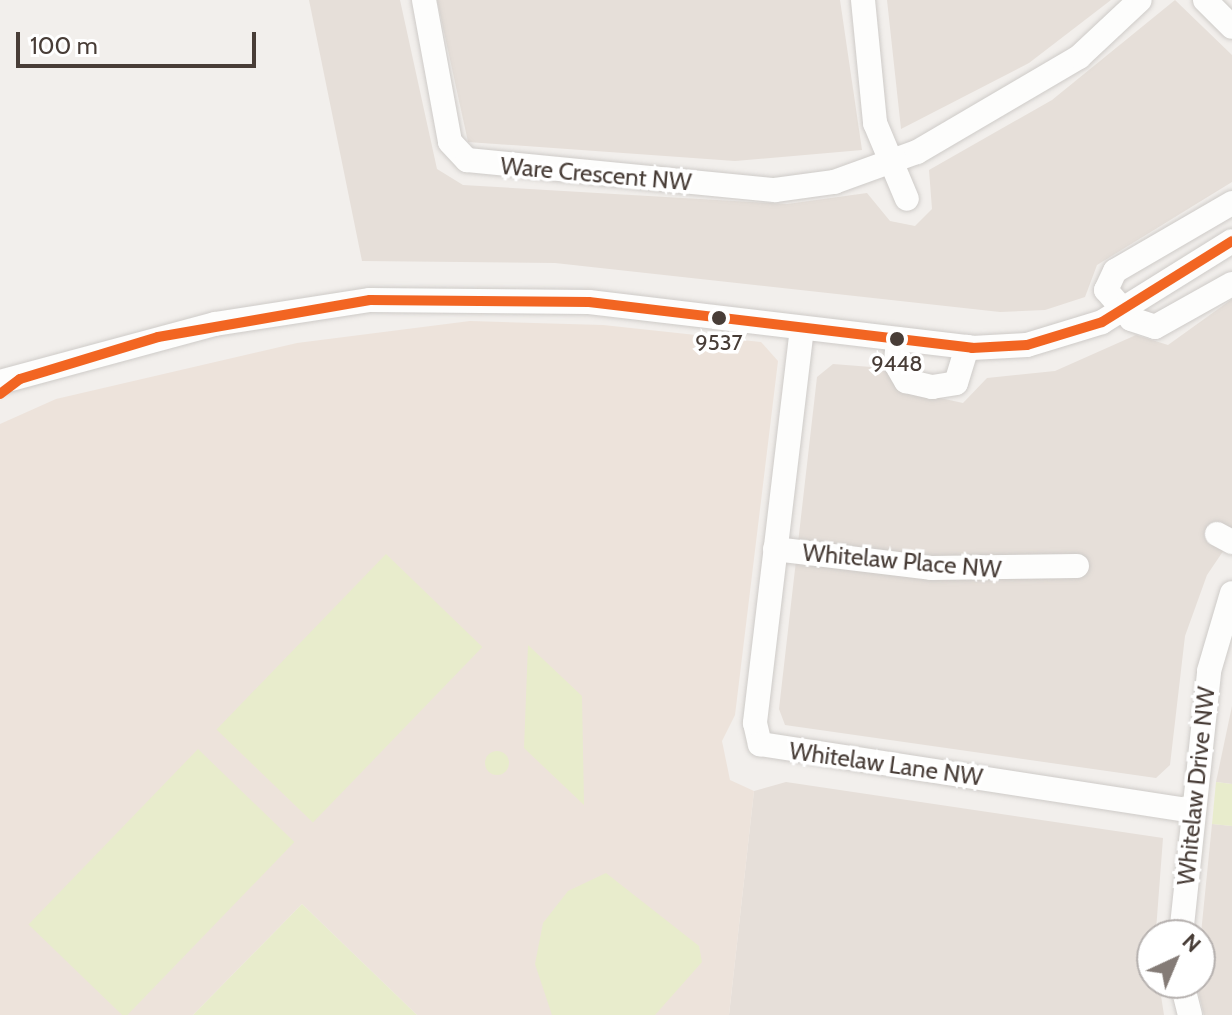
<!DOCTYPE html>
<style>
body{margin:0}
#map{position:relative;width:1232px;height:1015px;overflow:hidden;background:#f2efec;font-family:Cabin,sans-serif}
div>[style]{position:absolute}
.residential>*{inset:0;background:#e6dfd9}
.education>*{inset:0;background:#ede3db}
.green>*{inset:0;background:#e8eccc;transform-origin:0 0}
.round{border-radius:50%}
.roads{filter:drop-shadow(0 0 2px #cecbc8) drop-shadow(0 0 2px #cecbc8)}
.minor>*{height:24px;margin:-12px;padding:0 12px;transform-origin:12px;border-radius:12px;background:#fdfdfc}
.bus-1>*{height:10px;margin:-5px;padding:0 5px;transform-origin:5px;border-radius:5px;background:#f26522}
.dots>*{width:22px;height:22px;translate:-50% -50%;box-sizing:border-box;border:4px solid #fff;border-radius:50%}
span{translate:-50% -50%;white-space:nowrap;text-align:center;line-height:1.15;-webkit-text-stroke:7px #fff;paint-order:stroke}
.bus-label{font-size:22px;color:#483d37}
.street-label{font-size:24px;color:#483d37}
.north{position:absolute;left:1136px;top:919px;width:80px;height:80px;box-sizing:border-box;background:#fff;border:2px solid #b6b1af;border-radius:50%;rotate:44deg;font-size:22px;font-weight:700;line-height:32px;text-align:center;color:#483d37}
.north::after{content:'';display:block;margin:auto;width:28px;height:36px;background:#847b76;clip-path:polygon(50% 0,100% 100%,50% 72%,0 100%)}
.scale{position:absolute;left:16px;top:32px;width:240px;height:36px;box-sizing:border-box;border:4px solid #483d37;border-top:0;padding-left:10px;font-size:24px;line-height:28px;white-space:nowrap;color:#483d37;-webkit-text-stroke:6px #fff;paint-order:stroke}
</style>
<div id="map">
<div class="residential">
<div style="clip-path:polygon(309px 0,400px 0,437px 169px,463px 185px,787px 204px,867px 193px,890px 221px,915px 226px,932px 209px,929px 170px,1052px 100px,1175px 0,1232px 55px,1232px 182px,1097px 265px,1085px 297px,1045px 310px,1000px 312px,555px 263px,362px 261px)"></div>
<div style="clip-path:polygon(437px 0,840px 0,862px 150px,735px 161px,468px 142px)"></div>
<div style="clip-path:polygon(887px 0,1111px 0,1029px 63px,901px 129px)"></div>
<div style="clip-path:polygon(1232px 299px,1232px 538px,1207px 575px,1185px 636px,1170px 765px,1156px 778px,785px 725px,779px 709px,817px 377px,833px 364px,884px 368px,903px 390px,963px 403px,987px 378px,1055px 371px,1136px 335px,1168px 345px)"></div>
<div style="clip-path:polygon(1232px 706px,1232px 784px,1216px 782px)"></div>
<div style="clip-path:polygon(786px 782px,1163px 838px,1152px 983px,1159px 983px,1164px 1015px,729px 1015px,754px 791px)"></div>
<div style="clip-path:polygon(1212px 824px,1232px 826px,1232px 1015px,1204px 1015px,1196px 983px)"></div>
</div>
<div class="education">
<div style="clip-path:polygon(470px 321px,603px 325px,761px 342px,778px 361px,735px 715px,722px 741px,730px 780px,754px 791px,729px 1015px,417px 1015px,302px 904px,193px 1015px,0 1015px,0 424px,56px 399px,297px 343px)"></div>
</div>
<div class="green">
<div style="left:386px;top:554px;width:134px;height:244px;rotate:44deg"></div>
<div style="clip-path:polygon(528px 645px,582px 696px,584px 805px,524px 748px)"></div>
<div style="left:198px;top:749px;width:134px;height:244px;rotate:44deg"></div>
<div class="round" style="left:485px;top:751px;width:24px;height:24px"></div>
<div style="clip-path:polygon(1216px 782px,1232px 784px,1232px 826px,1212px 824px)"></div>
<div style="clip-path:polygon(606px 873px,699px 946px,702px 962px,655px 1015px,552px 1015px,535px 964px,543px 923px,568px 891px)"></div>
<div style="clip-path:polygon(302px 904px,417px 1015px,193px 1015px)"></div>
</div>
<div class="roads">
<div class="minor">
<div style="left:424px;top:0;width:144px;rotate:79.6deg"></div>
<div style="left:450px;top:142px;width:25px;rotate:47deg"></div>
<div style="left:467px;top:160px;width:309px;rotate:5.6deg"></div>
<div style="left:775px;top:190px;width:60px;rotate:-7.7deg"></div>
<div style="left:834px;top:182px;width:88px;rotate:-19.9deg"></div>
<div style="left:917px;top:152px;width:188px;rotate:-30.4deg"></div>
<div style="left:1079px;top:57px;width:83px;rotate:-43.1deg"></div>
<div style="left:863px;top:0;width:124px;rotate:84.4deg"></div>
<div style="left:875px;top:123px;width:82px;rotate:67.2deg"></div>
<div style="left:1205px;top:0;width:38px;rotate:45deg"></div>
<div style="left:1232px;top:203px;width:135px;rotate:149.8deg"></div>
<div style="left:1115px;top:271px;width:21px;rotate:115deg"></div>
<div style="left:1106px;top:290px;width:38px;rotate:49deg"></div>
<div style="left:1131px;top:319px;width:25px;rotate:18deg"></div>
<div style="left:1155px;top:327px;width:88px;rotate:-29.2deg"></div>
<div style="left:802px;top:328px;width:398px;rotate:96.8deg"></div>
<div style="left:755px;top:723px;width:22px;rotate:77deg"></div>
<div style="left:760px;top:744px;width:437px;rotate:8.8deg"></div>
<div style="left:898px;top:339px;width:25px;rotate:95deg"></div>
<div style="left:896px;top:364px;width:20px;rotate:60deg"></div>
<div style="left:906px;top:381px;width:27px;rotate:13deg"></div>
<div style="left:932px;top:387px;width:24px;rotate:-9deg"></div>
<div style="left:956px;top:383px;width:38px;rotate:-73deg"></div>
<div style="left:0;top:382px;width:223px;rotate:-15.1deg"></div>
<div style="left:215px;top:324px;width:157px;rotate:-8.8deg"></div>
<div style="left:370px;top:300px;width:219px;rotate:0.5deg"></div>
<div style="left:589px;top:302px;width:386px;rotate:6.8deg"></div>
<div style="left:972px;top:348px;width:55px;rotate:-3.1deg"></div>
<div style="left:1027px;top:345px;width:78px;rotate:-17deg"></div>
<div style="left:1102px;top:322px;width:153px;rotate:-31.9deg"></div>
<div style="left:1217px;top:534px;width:17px;rotate:28deg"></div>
<div style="left:775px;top:549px;width:157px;rotate:6.9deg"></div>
<div style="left:931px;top:568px;width:146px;rotate:-0.8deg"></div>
<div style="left:1181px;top:935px;width:265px;rotate:-83.9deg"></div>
<div style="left:1209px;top:671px;width:81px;rotate:-73.6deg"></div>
<div style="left:1182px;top:983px;width:33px;rotate:76deg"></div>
</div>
</div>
<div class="bus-1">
<div style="left:0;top:394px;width:25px;rotate:-37deg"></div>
<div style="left:20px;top:379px;width:144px;rotate:-16.9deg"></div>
<div style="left:158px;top:337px;width:215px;rotate:-9.9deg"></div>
<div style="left:370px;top:300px;width:219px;rotate:0.5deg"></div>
<div style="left:589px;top:302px;width:386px;rotate:6.8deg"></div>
<div style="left:972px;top:348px;width:55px;rotate:-3.1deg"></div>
<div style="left:1027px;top:345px;width:78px;rotate:-17deg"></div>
<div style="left:1102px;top:322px;width:153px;rotate:-31.9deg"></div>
</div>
<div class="dots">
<div style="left:719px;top:318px;background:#483d37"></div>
<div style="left:897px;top:339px;background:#483d37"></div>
</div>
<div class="bus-label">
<span style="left:719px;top:343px">9537</span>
<span style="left:897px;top:364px">9448</span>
</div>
<div class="street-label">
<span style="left:596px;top:174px;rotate:5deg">Ware Crescent NW</span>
<span style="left:902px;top:561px;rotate:5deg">Whitelaw Place NW</span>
<span style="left:886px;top:764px;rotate:8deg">Whitelaw Lane NW</span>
<span style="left:1196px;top:786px;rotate:-84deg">Whitelaw Drive NW</span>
</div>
<div class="north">N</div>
<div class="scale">100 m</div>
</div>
